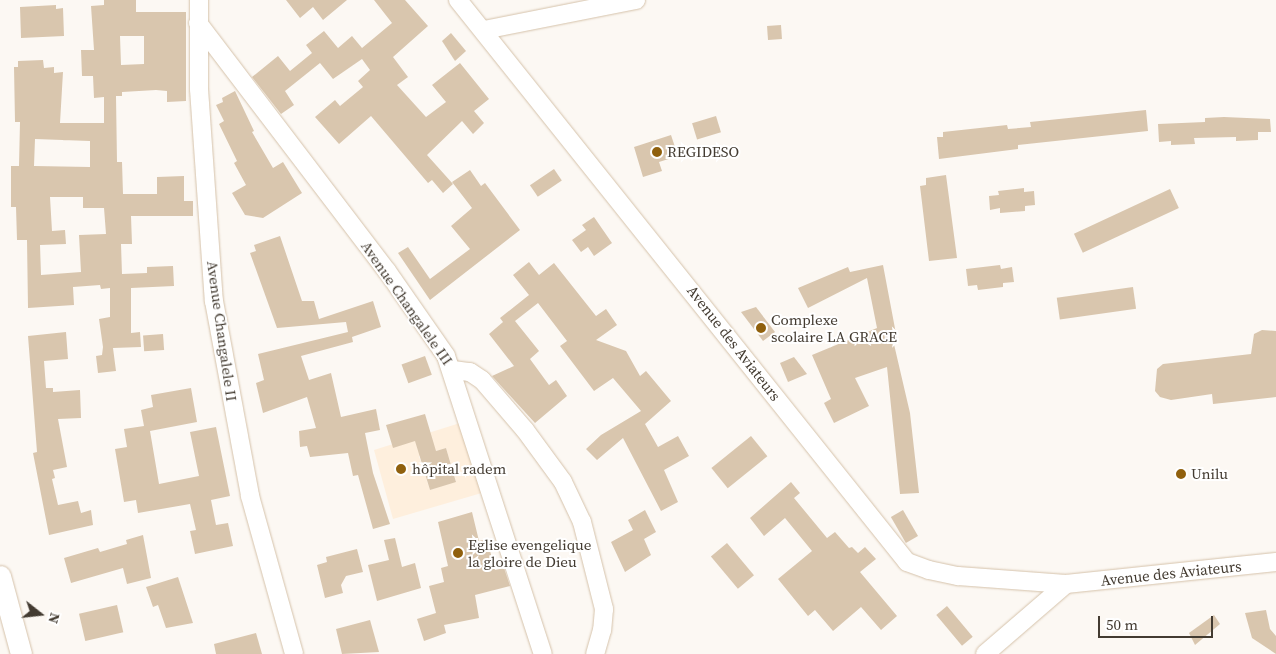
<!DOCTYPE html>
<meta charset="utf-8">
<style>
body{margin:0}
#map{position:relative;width:1276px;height:654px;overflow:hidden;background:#fcf8f3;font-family:"Source Serif 4",serif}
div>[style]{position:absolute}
.built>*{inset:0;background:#feefdd}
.building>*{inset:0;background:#d9c6ae;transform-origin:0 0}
.roads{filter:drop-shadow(0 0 1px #d5c2aa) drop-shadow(0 0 1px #d5c2aa)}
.minor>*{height:18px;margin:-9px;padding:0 9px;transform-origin:9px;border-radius:9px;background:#fff}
.tertiary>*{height:21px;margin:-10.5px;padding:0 10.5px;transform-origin:10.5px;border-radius:10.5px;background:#fff}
.dots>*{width:14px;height:14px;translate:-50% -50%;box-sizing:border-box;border:2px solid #fff;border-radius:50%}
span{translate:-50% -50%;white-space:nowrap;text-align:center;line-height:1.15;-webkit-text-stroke:4px #fff;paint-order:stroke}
.poi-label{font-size:15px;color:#433b31}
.left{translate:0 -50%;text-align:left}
.street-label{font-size:15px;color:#433b31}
.north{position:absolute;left:15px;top:589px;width:50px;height:50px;-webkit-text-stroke:4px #fff;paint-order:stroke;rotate:106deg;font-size:14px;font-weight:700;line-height:20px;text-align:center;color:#433b31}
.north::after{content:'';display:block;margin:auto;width:18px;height:22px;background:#433b31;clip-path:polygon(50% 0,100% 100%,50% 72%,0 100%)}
.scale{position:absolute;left:1098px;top:616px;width:115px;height:22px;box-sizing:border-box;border:2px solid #433b31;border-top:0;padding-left:6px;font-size:15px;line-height:18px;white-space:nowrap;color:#433b31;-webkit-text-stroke:4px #fff;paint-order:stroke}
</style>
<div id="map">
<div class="built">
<div style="clip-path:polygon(evenodd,460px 423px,485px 492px,393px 519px,374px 450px,460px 423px,446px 448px,456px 481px,430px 490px,419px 456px,446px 448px)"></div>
</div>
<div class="building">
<div style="clip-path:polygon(evenodd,104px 0,136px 0,136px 12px,186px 12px,186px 101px,167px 102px,167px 91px,156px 90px,122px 92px,122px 96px,116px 96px,117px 162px,122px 162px,123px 194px,157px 194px,157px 177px,184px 176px,184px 201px,193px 201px,193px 216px,131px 216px,132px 244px,121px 244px,122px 274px,147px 273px,147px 267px,173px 266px,174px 286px,131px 288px,131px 333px,140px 332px,141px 347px,113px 348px,116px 371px,98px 373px,96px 356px,102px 355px,103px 347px,99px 319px,110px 317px,110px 288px,101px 289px,100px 285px,73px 287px,74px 305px,28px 308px,27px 240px,17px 240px,16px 207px,11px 207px,11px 166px,19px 166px,20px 122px,15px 122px,14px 67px,18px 67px,18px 61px,43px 60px,44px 68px,54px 67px,54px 73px,63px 72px,60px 123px,104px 123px,104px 97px,94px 98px,93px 76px,82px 76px,81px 50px,94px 50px,91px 6px,104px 5px,104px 0,120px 36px,144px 36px,144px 64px,121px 65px,120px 36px,104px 0,35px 139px,90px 141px,90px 167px,34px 166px,35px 139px,104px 0,50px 197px,83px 197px,83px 208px,104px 208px,106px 234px,79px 235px,81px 272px,41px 275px,40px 245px,66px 244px,65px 230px,52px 231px,50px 197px)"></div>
<div style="clip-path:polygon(286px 0,347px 0,323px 20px,313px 7px,300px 18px)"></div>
<div style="clip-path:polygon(374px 0,405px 0,428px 26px,393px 57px,408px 77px,397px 85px,426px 117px,446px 102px,432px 85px,460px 63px,489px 99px,474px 111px,484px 123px,473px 134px,462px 121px,427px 155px,453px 184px,443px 193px,432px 180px,428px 183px,371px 116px,339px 144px,315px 117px,335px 100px,340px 106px,363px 87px,358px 81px,370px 70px,362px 59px,333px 79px,320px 63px,285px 91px,294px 105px,281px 114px,252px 77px,278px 56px,290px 71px,312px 53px,306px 45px,324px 31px,338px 48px,352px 36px,362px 48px,392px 23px)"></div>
<div style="clip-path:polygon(56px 5px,56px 9px,63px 8px,64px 36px,21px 38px,20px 7px)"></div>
<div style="left:781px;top:25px;width:14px;height:14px;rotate:86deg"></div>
<div style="clip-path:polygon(451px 33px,466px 51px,455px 61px,442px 41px)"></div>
<div style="clip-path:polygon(235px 91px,254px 131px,252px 132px,273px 168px,283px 162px,302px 193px,263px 218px,245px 215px,232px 193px,246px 185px,234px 163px,237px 161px,219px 124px,224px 121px,216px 105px,223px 102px,222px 98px)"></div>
<div style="clip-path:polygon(1146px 110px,1148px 131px,1018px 145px,1018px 149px,939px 159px,937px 137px,943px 137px,943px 132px,1007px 125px,1008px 129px,1031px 127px,1030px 122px)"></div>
<div style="left:716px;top:116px;width:17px;height:25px;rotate:73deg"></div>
<div style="clip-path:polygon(1224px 117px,1270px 119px,1271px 132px,1258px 132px,1258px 140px,1236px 141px,1236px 137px,1194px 138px,1195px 144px,1171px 145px,1171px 141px,1159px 142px,1158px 124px,1205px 122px,1205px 118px)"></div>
<div style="clip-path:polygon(671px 135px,678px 156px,659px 162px,662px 171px,643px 177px,634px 147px)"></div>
<div style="left:554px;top:169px;width:14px;height:29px;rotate:56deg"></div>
<div style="clip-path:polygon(470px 170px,481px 186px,485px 183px,520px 230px,430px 300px,398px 253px,408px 247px,430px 279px,470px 249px,451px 226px,472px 208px,452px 182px)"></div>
<div style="clip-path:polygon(946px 175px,957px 258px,929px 261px,920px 186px,926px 185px,926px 178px)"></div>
<div style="clip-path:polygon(1024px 188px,1024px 192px,1034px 191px,1035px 205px,1025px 206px,1025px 211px,1000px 213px,1000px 208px,990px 210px,989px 196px,999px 195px,998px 191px)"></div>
<div style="left:1170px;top:189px;width:21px;height:106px;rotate:65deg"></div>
<div style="clip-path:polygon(594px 217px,612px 243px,594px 256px,588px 247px,581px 252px,572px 240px,586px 230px,582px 225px)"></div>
<div style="clip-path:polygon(280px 236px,302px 301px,314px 301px,319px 319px,373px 301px,381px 327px,352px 337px,353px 342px,301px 356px,309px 380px,331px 373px,341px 417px,376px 409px,380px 430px,365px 433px,373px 473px,390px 524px,373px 529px,358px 475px,353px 476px,348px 453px,310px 457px,307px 446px,300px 447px,299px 431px,316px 428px,307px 397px,263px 413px,256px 383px,264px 380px,258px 354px,348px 332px,346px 322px,277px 328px,250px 253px,256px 251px,254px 245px)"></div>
<div style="clip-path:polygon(529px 262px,539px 275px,554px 263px,596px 316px,606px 309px,617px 325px,596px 340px,626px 351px,640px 376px,646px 371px,671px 401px,645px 424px,658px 447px,678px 436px,689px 456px,664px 470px,678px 502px,661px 511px,623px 438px,597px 460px,586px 449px,601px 435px,641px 411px,613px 378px,594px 391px,560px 346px,567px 341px,538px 303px,515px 321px,539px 351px,530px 359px,549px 385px,556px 380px,567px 396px,535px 423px,492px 376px,514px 366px,489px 334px,503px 322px,500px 318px,529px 295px,513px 275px)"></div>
<div style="clip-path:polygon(883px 265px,897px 339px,893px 340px,910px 413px,919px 493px,900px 494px,887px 367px,855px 378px,869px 406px,834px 423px,824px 403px,831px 399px,812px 355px,877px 328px,867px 278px,808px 308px,798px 288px,848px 267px,850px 272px)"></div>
<div style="clip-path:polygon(1000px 265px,1001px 269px,1012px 267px,1014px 282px,1003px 283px,1003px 287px,978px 290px,977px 285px,968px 286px,966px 269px)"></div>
<div style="left:1133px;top:287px;width:22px;height:77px;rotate:82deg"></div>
<div style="clip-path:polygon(756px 307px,775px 332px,763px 341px,741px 312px)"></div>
<div style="clip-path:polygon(1262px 330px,1276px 331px,1276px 397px,1213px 404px,1212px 394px,1171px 400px,1160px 397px,1155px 391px,1157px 369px,1163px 364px,1251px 354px,1254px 334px)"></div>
<div style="clip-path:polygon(66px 332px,68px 359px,44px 361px,46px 388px,53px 388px,53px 392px,80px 390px,81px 418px,58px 419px,67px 467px,53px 470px,55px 478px,52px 479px,58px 505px,78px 501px,81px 513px,91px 510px,93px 525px,49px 535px,33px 453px,37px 452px,28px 336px)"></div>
<div style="left:163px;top:334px;width:16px;height:20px;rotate:86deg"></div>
<div style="left:425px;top:356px;width:20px;height:25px;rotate:70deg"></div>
<div style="clip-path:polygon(794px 357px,807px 374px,788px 382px,780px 363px)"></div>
<div style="clip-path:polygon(191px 388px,197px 422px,150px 431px,159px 484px,199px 476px,190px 432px,216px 427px,230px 496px,211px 500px,216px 525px,228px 523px,233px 546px,195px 554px,190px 531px,196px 530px,190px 504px,138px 513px,136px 500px,124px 502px,115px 449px,127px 447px,124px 429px,144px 426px,141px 410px,153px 407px,151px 395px)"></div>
<div style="clip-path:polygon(425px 414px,436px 451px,446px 448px,456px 482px,430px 490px,415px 441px,393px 448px,386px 425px)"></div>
<div style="left:751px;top:436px;width:26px;height:51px;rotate:51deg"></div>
<div style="clip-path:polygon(791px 482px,800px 493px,794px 498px,827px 538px,835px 532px,849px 548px,852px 547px,858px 553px,865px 547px,876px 559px,860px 572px,897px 616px,881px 630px,861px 607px,833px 631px,815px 610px,808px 616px,778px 579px,812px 551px,785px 518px,764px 536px,750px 518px)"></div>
<div style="clip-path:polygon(645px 510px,656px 532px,644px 539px,651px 555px,625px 572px,611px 542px,633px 530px,628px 520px)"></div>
<div style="left:903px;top:510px;width:30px;height:14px;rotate:60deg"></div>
<div style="clip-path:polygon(472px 512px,479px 541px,487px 539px,495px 570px,504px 568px,510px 586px,475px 595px,479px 618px,444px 625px,446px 633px,424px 641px,417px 619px,436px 613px,429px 586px,444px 582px,441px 568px,448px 566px,438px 522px)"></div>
<div style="clip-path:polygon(143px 535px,151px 578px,127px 584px,123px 568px,71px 583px,64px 558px,98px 548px,100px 552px,127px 544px,126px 540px)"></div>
<div style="clip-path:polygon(395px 538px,402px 567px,415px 563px,421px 588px,377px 601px,368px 565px,389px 560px,384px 540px)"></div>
<div style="left:727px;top:543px;width:42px;height:21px;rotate:50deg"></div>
<div style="clip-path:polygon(357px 549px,363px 572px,346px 576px,341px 585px,343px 593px,325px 598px,317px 565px,327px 562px,326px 557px)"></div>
<div style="clip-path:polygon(178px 577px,193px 623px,166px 628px,158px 605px,153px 607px,146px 587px)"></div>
<div style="left:117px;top:605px;width:28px;height:39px;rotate:77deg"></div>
<div style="left:947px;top:606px;width:40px;height:14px;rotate:50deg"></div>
<div style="clip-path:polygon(1266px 610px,1270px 629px,1276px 636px,1276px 654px,1252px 638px,1245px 613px)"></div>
<div style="clip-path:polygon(1214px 615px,1220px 624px,1195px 645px,1189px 633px)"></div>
<div style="clip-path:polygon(370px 620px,379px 652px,342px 654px,336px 629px)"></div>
<div style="clip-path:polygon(256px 633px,262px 654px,216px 654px,214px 644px)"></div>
</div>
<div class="roads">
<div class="minor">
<div style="left:199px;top:0;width:89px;rotate:90deg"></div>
<div style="left:199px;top:89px;width:213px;rotate:86deg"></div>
<div style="left:214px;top:301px;width:198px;rotate:79.5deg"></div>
<div style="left:250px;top:496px;width:164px;rotate:74.4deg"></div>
<div style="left:458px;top:0;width:719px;rotate:51.38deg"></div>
<div style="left:907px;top:562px;width:23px;rotate:20deg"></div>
<div style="left:929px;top:570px;width:30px;rotate:12deg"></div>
<div style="left:958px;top:576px;width:108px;rotate:4.2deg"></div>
<div style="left:1066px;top:584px;width:211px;rotate:-6deg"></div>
<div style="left:198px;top:23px;width:312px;rotate:52.7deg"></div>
<div style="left:387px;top:271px;width:103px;rotate:55.2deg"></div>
<div style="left:446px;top:356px;width:313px;rotate:72deg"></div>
<div style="left:484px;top:30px;width:155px;rotate:-11.2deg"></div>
<div style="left:453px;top:370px;width:17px;rotate:7deg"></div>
<div style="left:470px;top:372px;width:14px;rotate:34deg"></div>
<div style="left:482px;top:380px;width:66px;rotate:49.3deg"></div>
<div style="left:525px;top:430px;width:64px;rotate:53.8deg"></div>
<div style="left:563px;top:482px;width:44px;rotate:64.6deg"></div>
<div style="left:582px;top:522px;width:90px;rotate:75.8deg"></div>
<div style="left:604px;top:609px;width:21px;rotate:95deg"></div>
<div style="left:602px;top:630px;width:25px;rotate:106deg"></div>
<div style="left:985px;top:654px;width:107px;rotate:-40.8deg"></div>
</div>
<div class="tertiary">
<div style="left:0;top:576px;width:81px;rotate:74.9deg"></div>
</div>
</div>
<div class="dots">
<div style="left:657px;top:152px;background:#90600d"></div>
<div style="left:761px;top:328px;background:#90600d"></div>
<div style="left:401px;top:469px;background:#90600d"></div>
<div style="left:1181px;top:474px;background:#90600d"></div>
<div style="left:458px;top:553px;background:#90600d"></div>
</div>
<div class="poi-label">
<span class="left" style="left:667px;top:152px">REGIDESO</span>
<span class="left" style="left:771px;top:328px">Complexe<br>scolaire LA GRACE</span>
<span class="left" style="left:412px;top:469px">hôpital radem</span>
<span class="left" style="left:1191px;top:474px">Unilu</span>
<span class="left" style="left:468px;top:553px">Eglise evengelique<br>la gloire de Dieu</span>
</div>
<div class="street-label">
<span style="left:407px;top:303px;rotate:55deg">Avenue Changalele III</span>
<span style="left:222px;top:331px;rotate:82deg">Avenue Changalele II</span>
<span style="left:734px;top:343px;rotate:52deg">Avenue des Aviateurs</span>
<span style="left:1171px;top:573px;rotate:-6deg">Avenue des Aviateurs</span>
</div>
<div class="north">N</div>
<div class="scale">50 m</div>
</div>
